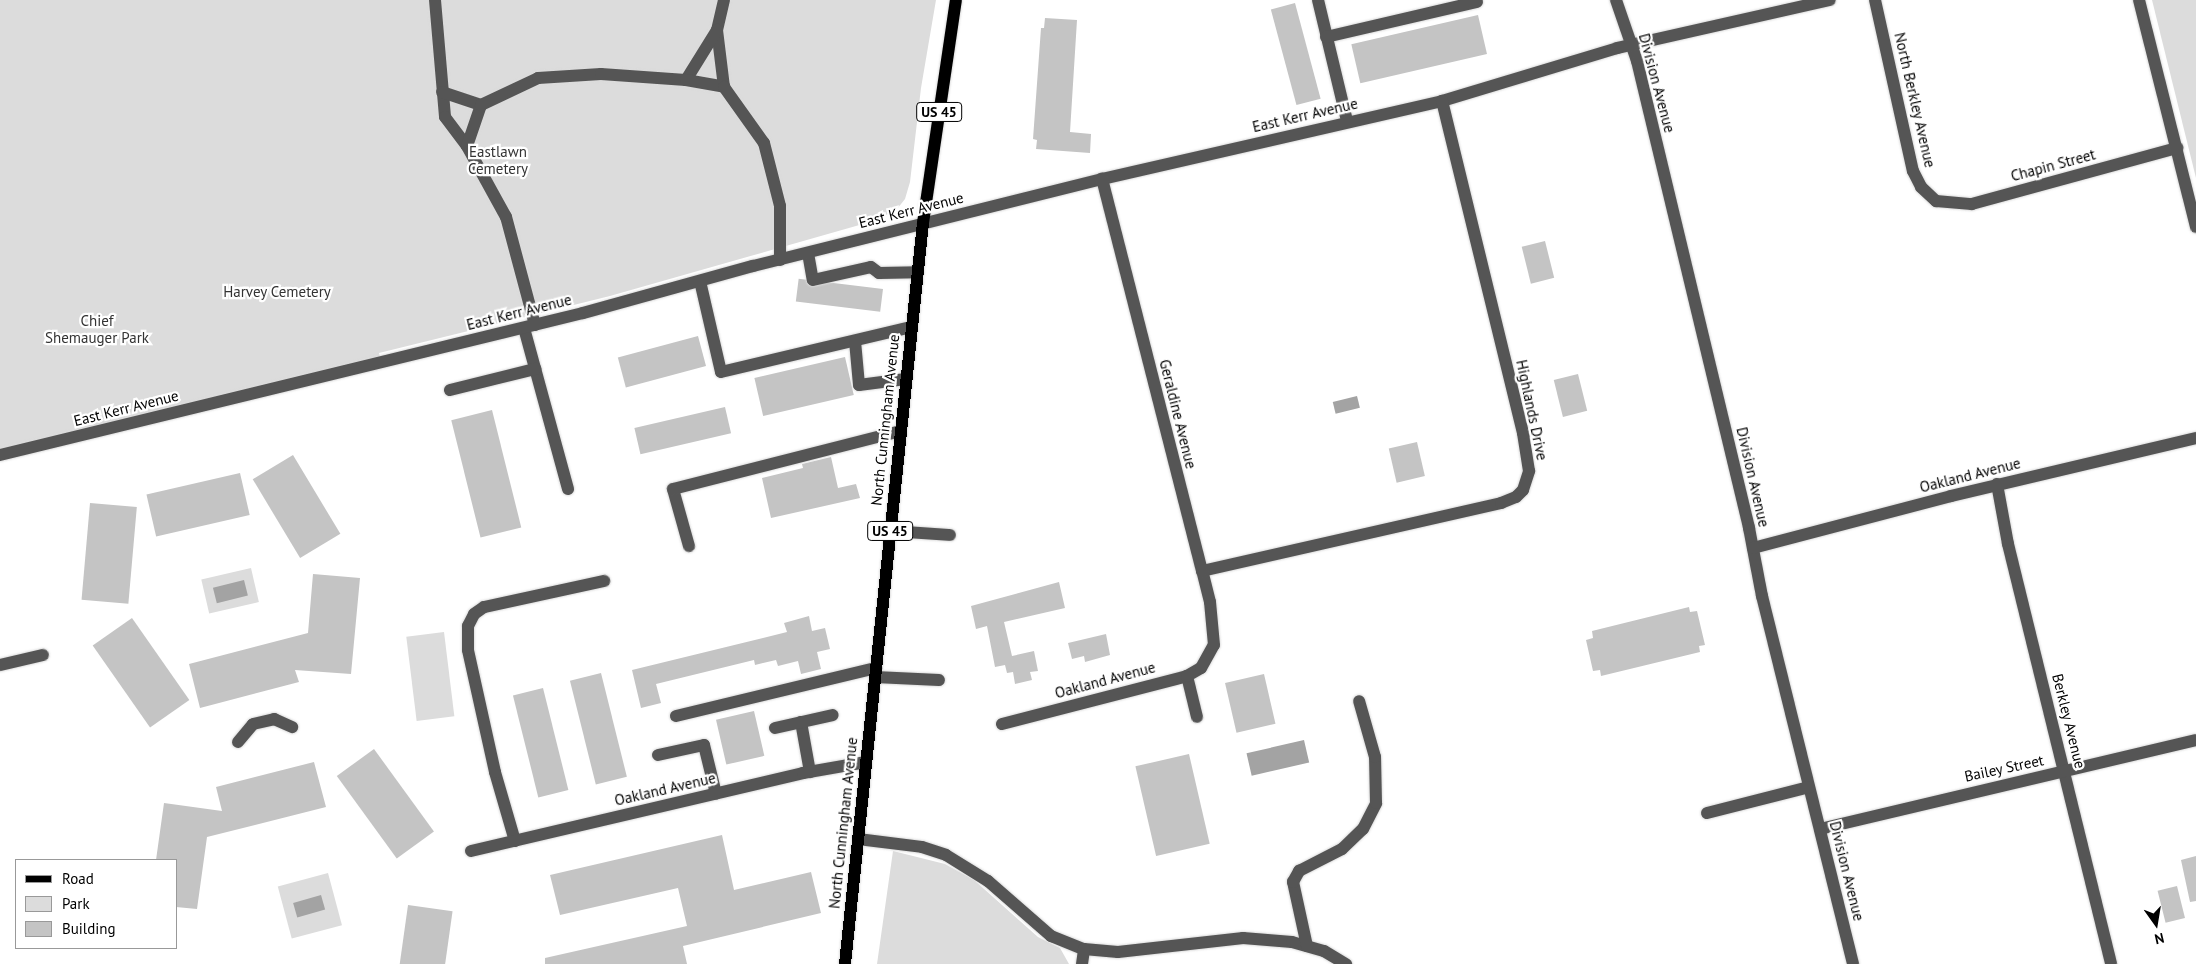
<!DOCTYPE html>
<style>
body{margin:0}
#map{position:relative;width:2196px;height:964px;overflow:hidden;background:#fff;font-family:"PT Sans",sans-serif}
div>[style]{position:absolute}
.green>*{inset:0;background:#dcdcdc;transform-origin:0 0}
.water>*{inset:0;background:#a3a3a3;transform-origin:0 0}
.building>*{inset:0;background:#c4c4c4;transform-origin:0 0}
.roads{filter:drop-shadow(0 0 1px #dbdbdb) drop-shadow(0 0 1px #dbdbdb)}
.minor>*{height:12px;margin:-6px;padding:0 6px;transform-origin:6px;border-radius:6px;background:#555}
.major>*{height:12px;margin:-6px;padding:0 6px;transform-origin:6px;border-radius:6px;background:#000}
span{translate:-50% -50%;white-space:nowrap;text-align:center;line-height:1.15;-webkit-text-stroke:4.5px #fff;paint-order:stroke}
.shield-label span{padding:1px 4px;background:#fff;border:1px solid;border-radius:4px;-webkit-text-stroke-width:0}
.shield-label{font-size:14px;color:#000;font-weight:700}
.street-label{font-size:15px;color:#000}
.park-label{font-size:15px;color:#333}
.legend{position:absolute;left:15px;top:859px;width:162px;height:90px;box-sizing:border-box;background:#fff;border:1px solid #999;margin:0;padding:6px 9px;list-style:none;font-size:15px;color:#000}
.legend li{display:flex;align-items:center;gap:10px;height:25px}
.legend b{width:25px;border:1px solid #999}
.north{position:absolute;left:2131px;top:899px;width:50px;height:50px;-webkit-text-stroke:4px #fff;paint-order:stroke;rotate:167deg;font-size:14px;font-weight:700;line-height:20px;text-align:center;color:#000}
.north::after{content:'';display:block;margin:auto;width:18px;height:22px;background:#000;clip-path:polygon(50% 0,100% 100%,50% 72%,0 100%)}
</style>
<div id="map">
<div class="green">
<div style="clip-path:polygon(0 0,936px 0,921px 88px,910px 182px,905px 199px,897px 209px,877px 220px,610px 296px,379px 353px,381px 362px,0 455px)"></div>
<div style="clip-path:polygon(2152px 0,2196px 0,2196px 178px)"></div>
<div style="left:251px;top:568px;width:35px;height:51px;rotate:77deg"></div>
<div style="left:444px;top:632px;width:85px;height:38px;rotate:83deg"></div>
<div style="clip-path:polygon(893px 851px,945px 864px,974px 880px,1038px 937px,1060px 948px,1069px 964px,877px 964px)"></div>
<div style="left:328px;top:873px;width:54px;height:52px;rotate:75deg"></div>
</div>
<div class="water">
<div style="left:1357px;top:396px;width:12px;height:25px;rotate:76deg"></div>
<div style="left:244px;top:580px;width:16px;height:32px;rotate:76deg"></div>
<div style="left:1304px;top:740px;width:23px;height:59px;rotate:77deg"></div>
<div style="left:321px;top:895px;width:15px;height:29px;rotate:74deg"></div>
</div>
<div class="building">
<div style="left:1295px;top:3px;width:99px;height:25px;rotate:75deg"></div>
<div style="left:1478px;top:15px;width:40px;height:130px;rotate:77deg"></div>
<div style="clip-path:polygon(1045px 18px,1077px 20px,1070px 132px,1091px 134px,1090px 153px,1036px 149px,1037px 140px,1033px 139px,1041px 28px,1044px 28px)"></div>
<div style="left:1545px;top:241px;width:38px;height:24px;rotate:76deg"></div>
<div style="left:883px;top:289px;width:23px;height:85px;rotate:97deg"></div>
<div style="left:698px;top:336px;width:31px;height:83px;rotate:75deg"></div>
<div style="left:845px;top:357px;width:39px;height:93px;rotate:77deg"></div>
<div style="left:1578px;top:374px;width:38px;height:25px;rotate:76deg"></div>
<div style="left:725px;top:407px;width:27px;height:93px;rotate:77deg"></div>
<div style="left:492px;top:410px;width:121px;height:42px;rotate:76deg"></div>
<div style="left:1417px;top:442px;width:35px;height:29px;rotate:77deg"></div>
<div style="left:293px;top:455px;width:92px;height:47px;rotate:59deg"></div>
<div style="clip-path:polygon(831px 457px,838px 488px,856px 484px,860px 498px,771px 518px,762px 478px,803px 468px,802px 464px)"></div>
<div style="left:240px;top:473px;width:43px;height:96px;rotate:77deg"></div>
<div style="left:90px;top:503px;width:47px;height:97px;rotate:5deg"></div>
<div style="clip-path:polygon(313px 574px,360px 578px,351px 674px,295px 670px,299px 682px,200px 708px,189px 664px,308px 633px)"></div>
<div style="clip-path:polygon(1059px 582px,1065px 608px,1004px 622px,1012px 656px,1034px 651px,1038px 671px,1030px 672px,1032px 680px,1015px 684px,1013px 672px,1007px 673px,1005px 665px,995px 667px,987px 626px,976px 629px,971px 606px)"></div>
<div style="clip-path:polygon(1689px 607px,1690px 612px,1697px 611px,1705px 645px,1699px 646px,1700px 652px,1601px 676px,1600px 670px,1593px 671px,1586px 640px,1593px 638px,1592px 631px)"></div>
<div style="clip-path:polygon(809px 616px,812px 631px,825px 628px,830px 649px,817px 652px,821px 669px,801px 674px,798px 661px,778px 666px,776px 660px,755px 665px,754px 660px,656px 684px,661px 703px,641px 708px,632px 670px,787px 632px,784px 623px)"></div>
<div style="left:132px;top:618px;width:100px;height:48px;rotate:55deg"></div>
<div style="clip-path:polygon(1106px 634px,1110px 655px,1085px 662px,1084px 656px,1072px 659px,1068px 643px)"></div>
<div style="left:601px;top:673px;width:107px;height:32px;rotate:76deg"></div>
<div style="left:1264px;top:674px;width:51px;height:40px;rotate:77deg"></div>
<div style="left:543px;top:688px;width:105px;height:31px;rotate:76deg"></div>
<div style="left:754px;top:711px;width:46px;height:39px;rotate:77deg"></div>
<div style="left:374px;top:749px;width:102px;height:46px;rotate:54deg"></div>
<div style="left:1189px;top:754px;width:92px;height:55px;rotate:77deg"></div>
<div style="clip-path:polygon(314px 762px,326px 807px,207px 837px,197px 909px,176px 907px,176px 860px,156px 860px,164px 803px,222px 811px,216px 787px)"></div>
<div style="clip-path:polygon(722px 835px,734px 890px,811px 872px,821px 913px,683px 946px,687px 964px,545px 964px,545px 958px,687px 926px,678px 888px,560px 915px,550px 875px)"></div>
<div style="clip-path:polygon(2196px 856px,2196px 901px,2190px 902px,2181px 860px)"></div>
<div style="left:2177px;top:886px;width:33px;height:20px;rotate:76deg"></div>
<div style="left:408px;top:905px;width:45px;height:60px;rotate:8deg"></div>
</div>
<div class="roads">
<div class="minor">
<div style="left:435px;top:0;width:117px;rotate:85.1deg"></div>
<div style="left:445px;top:117px;width:36px;rotate:53deg"></div>
<div style="left:724px;top:0;width:31px;rotate:103deg"></div>
<div style="left:717px;top:30px;width:57px;rotate:83deg"></div>
<div style="left:1318px;top:0;width:124px;rotate:76.5deg"></div>
<div style="left:1616px;top:0;width:65px;rotate:71deg"></div>
<div style="left:1637px;top:61px;width:480px;rotate:76.5deg"></div>
<div style="left:1749px;top:528px;width:69px;rotate:79.2deg"></div>
<div style="left:1762px;top:596px;width:379px;rotate:76.1deg"></div>
<div style="left:1875px;top:0;width:175px;rotate:77.5deg"></div>
<div style="left:1913px;top:171px;width:18px;rotate:63deg"></div>
<div style="left:1921px;top:187px;width:21px;rotate:43deg"></div>
<div style="left:1936px;top:201px;width:36px;rotate:5deg"></div>
<div style="left:1972px;top:204px;width:213px;rotate:-15.3deg"></div>
<div style="left:2139px;top:0;width:234px;rotate:75.9deg"></div>
<div style="left:1326px;top:37px;width:155px;rotate:-13.1deg"></div>
<div style="left:686px;top:80px;width:59px;rotate:-58.2deg"></div>
<div style="left:442px;top:92px;width:41px;rotate:18.4deg"></div>
<div style="left:808px;top:253px;width:27px;rotate:80deg"></div>
<div style="left:813px;top:280px;width:59px;rotate:-12.6deg"></div>
<div style="left:871px;top:267px;width:10px;rotate:37deg"></div>
<div style="left:879px;top:273px;width:39px;rotate:-1deg"></div>
<div style="left:700px;top:281px;width:93px;rotate:77deg"></div>
<div style="left:721px;top:372px;width:196px;rotate:-13.3deg"></div>
<div style="left:535px;top:325px;width:112px;rotate:-105deg"></div>
<div style="left:506px;top:217px;width:81px;rotate:-118.8deg"></div>
<div style="left:467px;top:146px;width:43px;rotate:-71.1deg"></div>
<div style="left:481px;top:105px;width:63px;rotate:-25.3deg"></div>
<div style="left:538px;top:78px;width:63px;rotate:-3.6deg"></div>
<div style="left:601px;top:74px;width:85px;rotate:4deg"></div>
<div style="left:686px;top:80px;width:39px;rotate:10deg"></div>
<div style="left:724px;top:87px;width:69px;rotate:54.5deg"></div>
<div style="left:764px;top:143px;width:65px;rotate:75.7deg"></div>
<div style="left:780px;top:206px;width:54px;rotate:90deg"></div>
<div style="left:524px;top:328px;width:167px;rotate:74.7deg"></div>
<div style="left:855px;top:341px;width:44px;rotate:84.8deg"></div>
<div style="left:859px;top:385px;width:47px;rotate:-7.3deg"></div>
<div style="left:450px;top:390px;width:88px;rotate:-13.9deg"></div>
<div style="left:0;top:455px;width:600px;rotate:-13.69deg"></div>
<div style="left:583px;top:313px;width:176px;rotate:-15.5deg"></div>
<div style="left:753px;top:266px;width:360px;rotate:-14deg"></div>
<div style="left:1102px;top:179px;width:349px;rotate:-12.9deg"></div>
<div style="left:1442px;top:101px;width:183px;rotate:-16.8deg"></div>
<div style="left:1617px;top:48px;width:218px;rotate:-12.7deg"></div>
<div style="left:1997px;top:484px;width:61px;rotate:79.6deg"></div>
<div style="left:2008px;top:544px;width:432px;rotate:76.2deg"></div>
<div style="left:890px;top:531px;width:60px;rotate:3.8deg"></div>
<div style="left:689px;top:546px;width:59px;rotate:-105.7deg"></div>
<div style="left:673px;top:489px;width:234px;rotate:-14.3deg"></div>
<div style="left:1753px;top:548px;width:205px;rotate:-14.7deg"></div>
<div style="left:1951px;top:496px;width:252px;rotate:-13.3deg"></div>
<div style="left:1202px;top:571px;width:307px;rotate:-12.8deg"></div>
<div style="left:1501px;top:503px;width:16px;rotate:-22deg"></div>
<div style="left:1516px;top:497px;width:10px;rotate:-45deg"></div>
<div style="left:1523px;top:490px;width:20px;rotate:-72deg"></div>
<div style="left:1529px;top:471px;width:38px;rotate:-99deg"></div>
<div style="left:1523px;top:433px;width:342px;rotate:-103.7deg"></div>
<div style="left:0;top:665px;width:44px;rotate:-13.1deg"></div>
<div style="left:1187px;top:676px;width:42px;rotate:76.3deg"></div>
<div style="left:875px;top:677px;width:64px;rotate:2.7deg"></div>
<div style="left:676px;top:716px;width:206px;rotate:-13.5deg"></div>
<div style="left:801px;top:722px;width:51px;rotate:79.8deg"></div>
<div style="left:1002px;top:724px;width:191px;rotate:-14.5deg"></div>
<div style="left:1187px;top:676px;width:16px;rotate:-30deg"></div>
<div style="left:1201px;top:668px;width:26px;rotate:-61deg"></div>
<div style="left:1214px;top:645px;width:43px;rotate:-95.3deg"></div>
<div style="left:1210px;top:602px;width:32px;rotate:-104deg"></div>
<div style="left:1202px;top:571px;width:405px;rotate:-104.3deg"></div>
<div style="left:775px;top:728px;width:59px;rotate:-12.6deg"></div>
<div style="left:238px;top:742px;width:23px;rotate:-50deg"></div>
<div style="left:253px;top:724px;width:22px;rotate:-13deg"></div>
<div style="left:274px;top:719px;width:20px;rotate:24deg"></div>
<div style="left:658px;top:755px;width:47px;rotate:-12.3deg"></div>
<div style="left:704px;top:745px;width:50px;rotate:76.2deg"></div>
<div style="left:1707px;top:813px;width:105px;rotate:-14.3deg"></div>
<div style="left:1820px;top:829px;width:386px;rotate:-13.3deg"></div>
<div style="left:858px;top:839px;width:64px;rotate:7.1deg"></div>
<div style="left:922px;top:847px;width:25px;rotate:18deg"></div>
<div style="left:946px;top:855px;width:49px;rotate:31.8deg"></div>
<div style="left:988px;top:881px;width:84px;rotate:41.1deg"></div>
<div style="left:1051px;top:936px;width:35px;rotate:22deg"></div>
<div style="left:1084px;top:949px;width:34px;rotate:5deg"></div>
<div style="left:1118px;top:952px;width:126px;rotate:-6.4deg"></div>
<div style="left:1243px;top:938px;width:49px;rotate:4.7deg"></div>
<div style="left:1292px;top:942px;width:33px;rotate:16deg"></div>
<div style="left:1324px;top:951px;width:26px;rotate:31deg"></div>
<div style="left:515px;top:841px;width:72px;rotate:-106.2deg"></div>
<div style="left:495px;top:772px;width:125px;rotate:-102.5deg"></div>
<div style="left:468px;top:650px;width:24px;rotate:-90deg"></div>
<div style="left:468px;top:626px;width:13px;rotate:-63deg"></div>
<div style="left:474px;top:614px;width:12px;rotate:-35deg"></div>
<div style="left:484px;top:607px;width:123px;rotate:-12.2deg"></div>
<div style="left:471px;top:851px;width:341px;rotate:-13.2deg"></div>
<div style="left:803px;top:773px;width:64px;rotate:-9.9deg"></div>
<div style="left:1307px;top:946px;width:66px;rotate:-102.3deg"></div>
<div style="left:1293px;top:882px;width:13px;rotate:-61deg"></div>
<div style="left:1299px;top:871px;width:48px;rotate:-27.1deg"></div>
<div style="left:1342px;top:849px;width:29px;rotate:-44deg"></div>
<div style="left:1363px;top:829px;width:29px;rotate:-63deg"></div>
<div style="left:1376px;top:803px;width:46px;rotate:-91.2deg"></div>
<div style="left:1375px;top:757px;width:58px;rotate:-105.9deg"></div>
<div style="left:1082px;top:964px;width:15px;rotate:-82deg"></div>
</div>
<div class="major">
<div style="left:845px;top:964px;width:745px;rotate:-83.99deg"></div>
<div style="left:923px;top:223px;width:225px;rotate:-81.6deg"></div>
</div>
</div>
<div class="shield-label">
<span style="left:939px;top:112px">US 45</span>
<span style="left:890px;top:531px">US 45</span>
</div>
<div class="street-label">
<span style="left:1657px;top:83px;rotate:75deg">Division Avenue</span>
<span style="left:1915px;top:100px;rotate:77deg">North Berkley Avenue</span>
<span style="left:1305px;top:115px;rotate:-13deg">East Kerr Avenue</span>
<span style="left:2053px;top:165px;rotate:-15deg">Chapin Street</span>
<span style="left:911px;top:210px;rotate:-14deg">East Kerr Avenue</span>
<span style="left:519px;top:312px;rotate:-14deg">East Kerr Avenue</span>
<span style="left:126px;top:408px;rotate:-14deg">East Kerr Avenue</span>
<span style="left:1532px;top:410px;rotate:78deg">Highlands Drive</span>
<span style="left:1178px;top:414px;rotate:76deg">Geraldine Avenue</span>
<span style="left:885px;top:420px;rotate:-84deg">North Cunningham Avenue</span>
<span style="left:1970px;top:475px;rotate:-14deg">Oakland Avenue</span>
<span style="left:1753px;top:477px;rotate:77deg">Division Avenue</span>
<span style="left:1105px;top:680px;rotate:-15deg">Oakland Avenue</span>
<span style="left:2069px;top:721px;rotate:76deg">Berkley Avenue</span>
<span style="left:2004px;top:768px;rotate:-12deg">Bailey Street</span>
<span style="left:665px;top:789px;rotate:-13deg">Oakland Avenue</span>
<span style="left:843px;top:823px;rotate:-84deg">North Cunningham Avenue</span>
<span style="left:1847px;top:871px;rotate:76deg">Division Avenue</span>
</div>
<div class="park-label">
<span style="left:498px;top:160px">Eastlawn<br>Cemetery</span>
<span style="left:277px;top:292px">Harvey Cemetery</span>
<span style="left:97px;top:329px">Chief<br>Shemauger Park</span>
</div>
<ul class="legend">
<li><b style="height:6px;background:#000"></b>Road</li>
<li><b style="height:14px;background:#dcdcdc"></b>Park</li>
<li><b style="height:14px;background:#c4c4c4"></b>Building</li>
</ul>
<div class="north">N</div>
</div>
